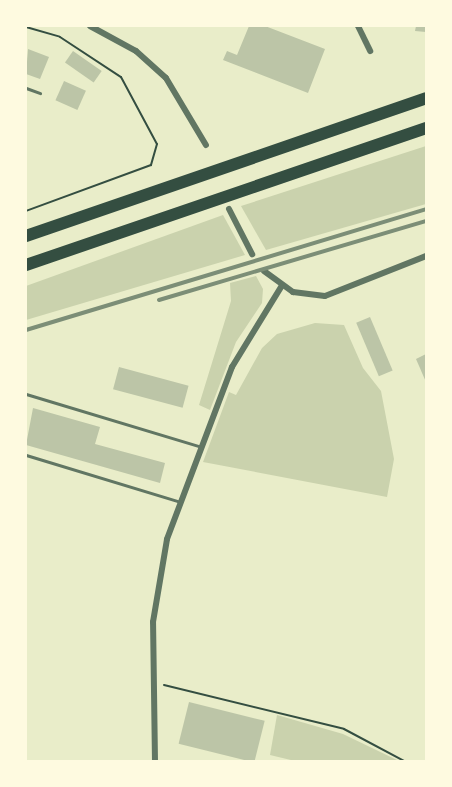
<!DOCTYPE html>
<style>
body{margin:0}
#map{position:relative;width:452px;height:787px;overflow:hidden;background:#e9edc9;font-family:Raleway,sans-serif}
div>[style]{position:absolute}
.green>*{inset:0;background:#cad2ad}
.building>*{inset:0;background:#bcc5a7;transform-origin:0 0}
.path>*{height:2px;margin:-1px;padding:0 1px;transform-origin:1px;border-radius:1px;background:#344e41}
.service>*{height:3px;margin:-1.5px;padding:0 1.5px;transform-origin:1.5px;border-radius:1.5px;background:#617663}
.minor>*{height:6px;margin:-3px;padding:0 3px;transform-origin:3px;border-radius:3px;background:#617663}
.motorway>*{height:12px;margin:-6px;padding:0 6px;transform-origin:6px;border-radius:6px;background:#344e41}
.rail>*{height:4px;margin:-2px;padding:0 2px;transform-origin:2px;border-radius:2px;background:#7c8e77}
span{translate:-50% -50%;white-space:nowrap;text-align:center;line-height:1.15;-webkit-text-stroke:5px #fefae0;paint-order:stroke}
.frame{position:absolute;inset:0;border:27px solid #fefae0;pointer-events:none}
</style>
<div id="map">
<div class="green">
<div style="clip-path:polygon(426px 146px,426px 204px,266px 250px,241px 206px)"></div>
<div style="clip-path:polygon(223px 215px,245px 255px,26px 320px,26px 286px)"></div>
<div style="clip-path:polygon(256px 276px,263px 289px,262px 303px,236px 342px,210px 410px,199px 405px,231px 301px,230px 283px)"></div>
<div style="clip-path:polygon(315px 323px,344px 325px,363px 368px,381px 391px,394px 459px,387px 497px,203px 462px,229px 392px,236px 395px,262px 348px,277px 334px)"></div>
<div style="clip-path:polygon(277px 715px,343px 734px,399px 761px,295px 761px,270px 755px)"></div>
</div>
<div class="building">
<div style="clip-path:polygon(249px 26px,265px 26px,325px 49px,308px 93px,223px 60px,227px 51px,237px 55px)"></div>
<div style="clip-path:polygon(416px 26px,426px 26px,426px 32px,415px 31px)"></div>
<div style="clip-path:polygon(28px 49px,49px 57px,40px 79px,26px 74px)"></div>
<div style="left:73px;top:51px;width:35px;height:14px;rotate:35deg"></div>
<div style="left:64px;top:81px;width:24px;height:21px;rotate:24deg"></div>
<div style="left:370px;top:317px;width:58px;height:15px;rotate:67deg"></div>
<div style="clip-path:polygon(426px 354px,426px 382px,416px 359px)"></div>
<div style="left:119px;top:367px;width:72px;height:23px;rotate:15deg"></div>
<div style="clip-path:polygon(33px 408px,100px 427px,95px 444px,165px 463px,160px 483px,26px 445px)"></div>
<div style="left:189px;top:702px;width:78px;height:43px;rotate:14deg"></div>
</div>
<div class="path">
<div style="left:26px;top:27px;width:35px;rotate:16deg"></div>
<div style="left:60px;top:37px;width:73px;rotate:33.3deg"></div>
<div style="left:121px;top:77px;width:76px;rotate:61.8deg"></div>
<div style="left:157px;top:144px;width:22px;rotate:106deg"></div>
<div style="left:151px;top:165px;width:133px;rotate:159.8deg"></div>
<div style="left:164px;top:685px;width:185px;rotate:13.7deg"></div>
<div style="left:344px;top:729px;width:70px;rotate:28deg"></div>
</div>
<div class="service">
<div style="left:26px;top:88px;width:15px;rotate:20deg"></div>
<div style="left:26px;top:394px;width:184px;rotate:16.8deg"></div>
<div style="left:26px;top:455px;width:162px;rotate:16.9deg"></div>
</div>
<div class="minor">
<div style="left:90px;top:26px;width:52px;rotate:28.5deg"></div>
<div style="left:136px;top:51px;width:40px;rotate:42deg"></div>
<div style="left:166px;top:78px;width:78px;rotate:59.2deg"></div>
<div style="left:358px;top:26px;width:28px;rotate:64deg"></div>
<div style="left:229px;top:209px;width:51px;rotate:62.9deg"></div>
<div style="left:264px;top:271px;width:36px;rotate:36deg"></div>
<div style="left:293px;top:292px;width:32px;rotate:7deg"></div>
<div style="left:325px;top:296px;width:109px;rotate:-21.6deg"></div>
<div style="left:155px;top:762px;width:140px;rotate:-90.8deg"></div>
<div style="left:153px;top:622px;width:84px;rotate:-80.4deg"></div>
<div style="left:167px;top:539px;width:184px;rotate:-69.3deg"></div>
<div style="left:232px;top:367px;width:94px;rotate:-58.5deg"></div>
</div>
<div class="motorway">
<div style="left:26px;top:236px;width:423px;rotate:-19deg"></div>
<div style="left:26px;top:265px;width:423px;rotate:-18.9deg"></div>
</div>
<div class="rail">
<div style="left:159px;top:300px;width:278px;rotate:-16.5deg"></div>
<div style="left:26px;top:330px;width:418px;rotate:-16.8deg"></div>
</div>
<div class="frame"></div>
</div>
